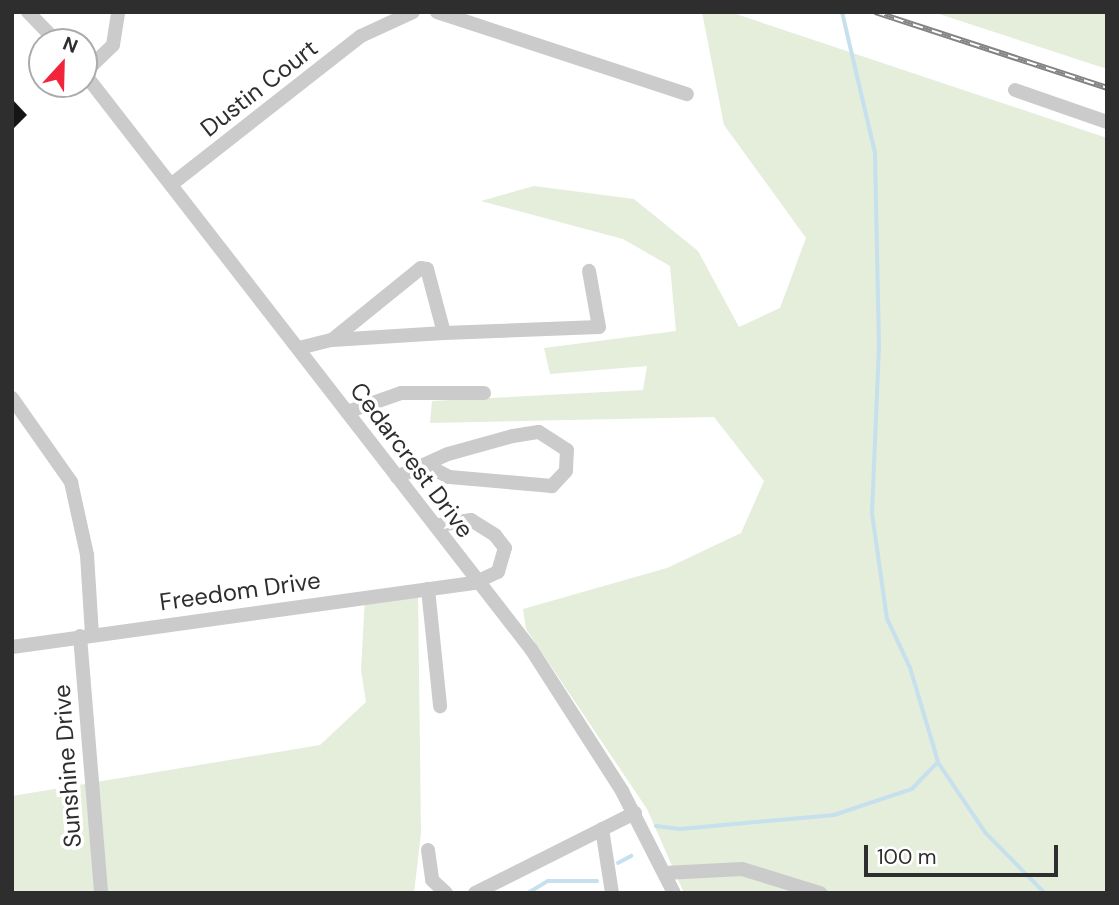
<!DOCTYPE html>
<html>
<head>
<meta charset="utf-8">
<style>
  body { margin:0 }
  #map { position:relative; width:1119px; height:905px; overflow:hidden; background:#fff; font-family:"DM Sans",sans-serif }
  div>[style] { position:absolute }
  .green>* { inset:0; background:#e5eddb }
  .stream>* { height:3.5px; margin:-1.75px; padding:0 1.75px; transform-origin:1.75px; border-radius:1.75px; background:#c6e0ee }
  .building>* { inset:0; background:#151515 }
  .minor>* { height:14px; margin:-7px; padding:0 7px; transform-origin:7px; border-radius:7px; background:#cbcbcb }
  .rail>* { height:6px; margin-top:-3px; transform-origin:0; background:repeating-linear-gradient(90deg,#fff 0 10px,#838383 0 20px); box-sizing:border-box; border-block:2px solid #838383 }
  span { translate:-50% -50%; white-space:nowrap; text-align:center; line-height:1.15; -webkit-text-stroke:7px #fff; paint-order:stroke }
  .street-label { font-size:24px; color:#2e2e2e }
  .frame { position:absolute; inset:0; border:14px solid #2e2e2e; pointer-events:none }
  .north { position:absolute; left:28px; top:28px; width:70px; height:70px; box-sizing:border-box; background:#fff; border:2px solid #ababab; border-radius:50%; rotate:22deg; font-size:19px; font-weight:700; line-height:28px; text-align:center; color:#2e2e2e }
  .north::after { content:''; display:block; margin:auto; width:24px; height:32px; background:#f2243b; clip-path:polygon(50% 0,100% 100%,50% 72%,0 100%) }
  .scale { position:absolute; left:864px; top:845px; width:194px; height:32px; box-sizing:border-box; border:4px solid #2e2e2e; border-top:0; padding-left:9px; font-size:21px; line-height:24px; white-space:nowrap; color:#2e2e2e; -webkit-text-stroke:5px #fff; paint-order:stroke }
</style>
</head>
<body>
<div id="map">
  <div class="green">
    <div style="clip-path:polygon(702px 12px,730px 12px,1107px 138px,1107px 893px,684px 893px,647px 809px,526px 629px,523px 609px,667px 568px,741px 533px,764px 481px,714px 417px,430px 423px,432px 401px,643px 390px,647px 366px,550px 374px,544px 348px,676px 331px,670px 266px,623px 239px,481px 201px,534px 186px,634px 199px,698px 251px,739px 327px,780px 308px,806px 238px,724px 125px)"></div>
    <div style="clip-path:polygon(933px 12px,1107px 12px,1107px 69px)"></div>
    <div style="clip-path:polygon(418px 591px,421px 833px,414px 893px,12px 893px,12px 796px,320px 745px,366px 702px,361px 670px,365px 597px)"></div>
  </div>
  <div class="stream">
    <div style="left:938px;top:762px;width:86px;rotate:55.9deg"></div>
    <div style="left:986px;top:833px;width:84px;rotate:45.5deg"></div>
    <div style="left:656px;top:826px;width:24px;rotate:7deg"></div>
    <div style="left:680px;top:829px;width:155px;rotate:-5.2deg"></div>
    <div style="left:834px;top:815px;width:82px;rotate:-18.4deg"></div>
    <div style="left:912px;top:789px;width:37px;rotate:-46deg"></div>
    <div style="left:938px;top:762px;width:98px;rotate:-106.6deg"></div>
    <div style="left:910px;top:668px;width:54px;rotate:-115.1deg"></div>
    <div style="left:887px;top:619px;width:107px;rotate:-98.1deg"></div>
    <div style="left:872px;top:513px;width:166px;rotate:-87.6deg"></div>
    <div style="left:879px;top:347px;width:194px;rotate:-91.2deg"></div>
    <div style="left:875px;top:153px;width:145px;rotate:-103.2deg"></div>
    <div style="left:618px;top:863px;width:15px;rotate:-28deg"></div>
    <div style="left:528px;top:893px;width:23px;rotate:-31deg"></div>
    <div style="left:548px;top:881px;width:49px"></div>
  </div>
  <div class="building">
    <div style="clip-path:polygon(12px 99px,27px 115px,12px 130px)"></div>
  </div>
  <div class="minor">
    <div style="left:28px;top:12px;width:42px;rotate:46deg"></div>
    <div style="left:437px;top:12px;width:263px;rotate:18.2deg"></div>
    <div style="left:84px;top:73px;width:729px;rotate:52.19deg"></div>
    <div style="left:531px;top:649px;width:169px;rotate:57.3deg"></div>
    <div style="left:622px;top:791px;width:114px;rotate:63deg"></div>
    <div style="left:84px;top:73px;width:40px;rotate:-44deg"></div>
    <div style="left:113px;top:45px;width:33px;rotate:-81deg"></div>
    <div style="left:1015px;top:90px;width:97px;rotate:19.2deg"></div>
    <div style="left:172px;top:184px;width:240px;rotate:-38.1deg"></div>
    <div style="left:361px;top:36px;width:57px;rotate:-24.8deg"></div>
    <div style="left:332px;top:340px;width:112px;rotate:-3.6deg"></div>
    <div style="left:299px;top:348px;width:34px;rotate:-14deg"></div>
    <div style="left:332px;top:340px;width:114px;rotate:-39deg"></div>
    <div style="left:421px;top:268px;width:6px;rotate:9deg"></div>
    <div style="left:427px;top:269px;width:66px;rotate:75.1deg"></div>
    <div style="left:444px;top:333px;width:155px;rotate:-2.2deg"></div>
    <div style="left:599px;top:327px;width:57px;rotate:-100.1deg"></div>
    <div style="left:12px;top:398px;width:103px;rotate:54.9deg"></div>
    <div style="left:71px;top:482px;width:75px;rotate:77.6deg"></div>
    <div style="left:87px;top:555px;width:79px;rotate:86.4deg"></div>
    <div style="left:347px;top:412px;width:57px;rotate:-19.4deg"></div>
    <div style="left:401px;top:393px;width:83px"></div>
    <div style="left:397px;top:477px;width:56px;rotate:-24.3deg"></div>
    <div style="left:448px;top:454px;width:67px;rotate:-15.5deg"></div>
    <div style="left:513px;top:436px;width:26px;rotate:-9deg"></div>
    <div style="left:539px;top:432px;width:33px;rotate:33deg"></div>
    <div style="left:567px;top:450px;width:21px;rotate:93deg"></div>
    <div style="left:566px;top:471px;width:21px;rotate:133deg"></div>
    <div style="left:552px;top:486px;width:103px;rotate:-175deg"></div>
    <div style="left:449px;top:477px;width:24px;rotate:-152deg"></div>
    <div style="left:428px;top:589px;width:118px;rotate:84.1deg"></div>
    <div style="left:80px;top:636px;width:258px;rotate:85.3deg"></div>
    <div style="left:12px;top:647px;width:466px;rotate:-7.9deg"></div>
    <div style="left:474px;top:583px;width:26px;rotate:-25deg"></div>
    <div style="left:498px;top:572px;width:25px;rotate:-74deg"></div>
    <div style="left:505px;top:548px;width:16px;rotate:-128deg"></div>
    <div style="left:495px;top:535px;width:28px;rotate:-148deg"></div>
    <div style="left:471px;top:520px;width:36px;rotate:171deg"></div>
    <div style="left:602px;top:829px;width:65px;rotate:81.1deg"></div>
    <div style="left:428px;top:850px;width:30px;rotate:82deg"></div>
    <div style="left:432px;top:880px;width:19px;rotate:43deg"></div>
    <div style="left:665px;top:873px;width:77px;rotate:-3deg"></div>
    <div style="left:742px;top:869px;width:82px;rotate:17.1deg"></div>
    <div style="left:475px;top:893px;width:179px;rotate:-26.6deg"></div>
  </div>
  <div class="rail">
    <div style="left:875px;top:12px;width:244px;rotate:18.1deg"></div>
  </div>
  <div class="street-label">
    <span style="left:259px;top:88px;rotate:-38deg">Dustin Court</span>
    <span style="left:412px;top:460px;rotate:53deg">Cedarcrest Drive</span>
    <span style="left:240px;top:591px;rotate:-8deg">Freedom Drive</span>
    <span style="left:67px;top:766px;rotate:-94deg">Sunshine Drive</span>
  </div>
  <div class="frame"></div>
  <div class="north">N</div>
  <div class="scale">100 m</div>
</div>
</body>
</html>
